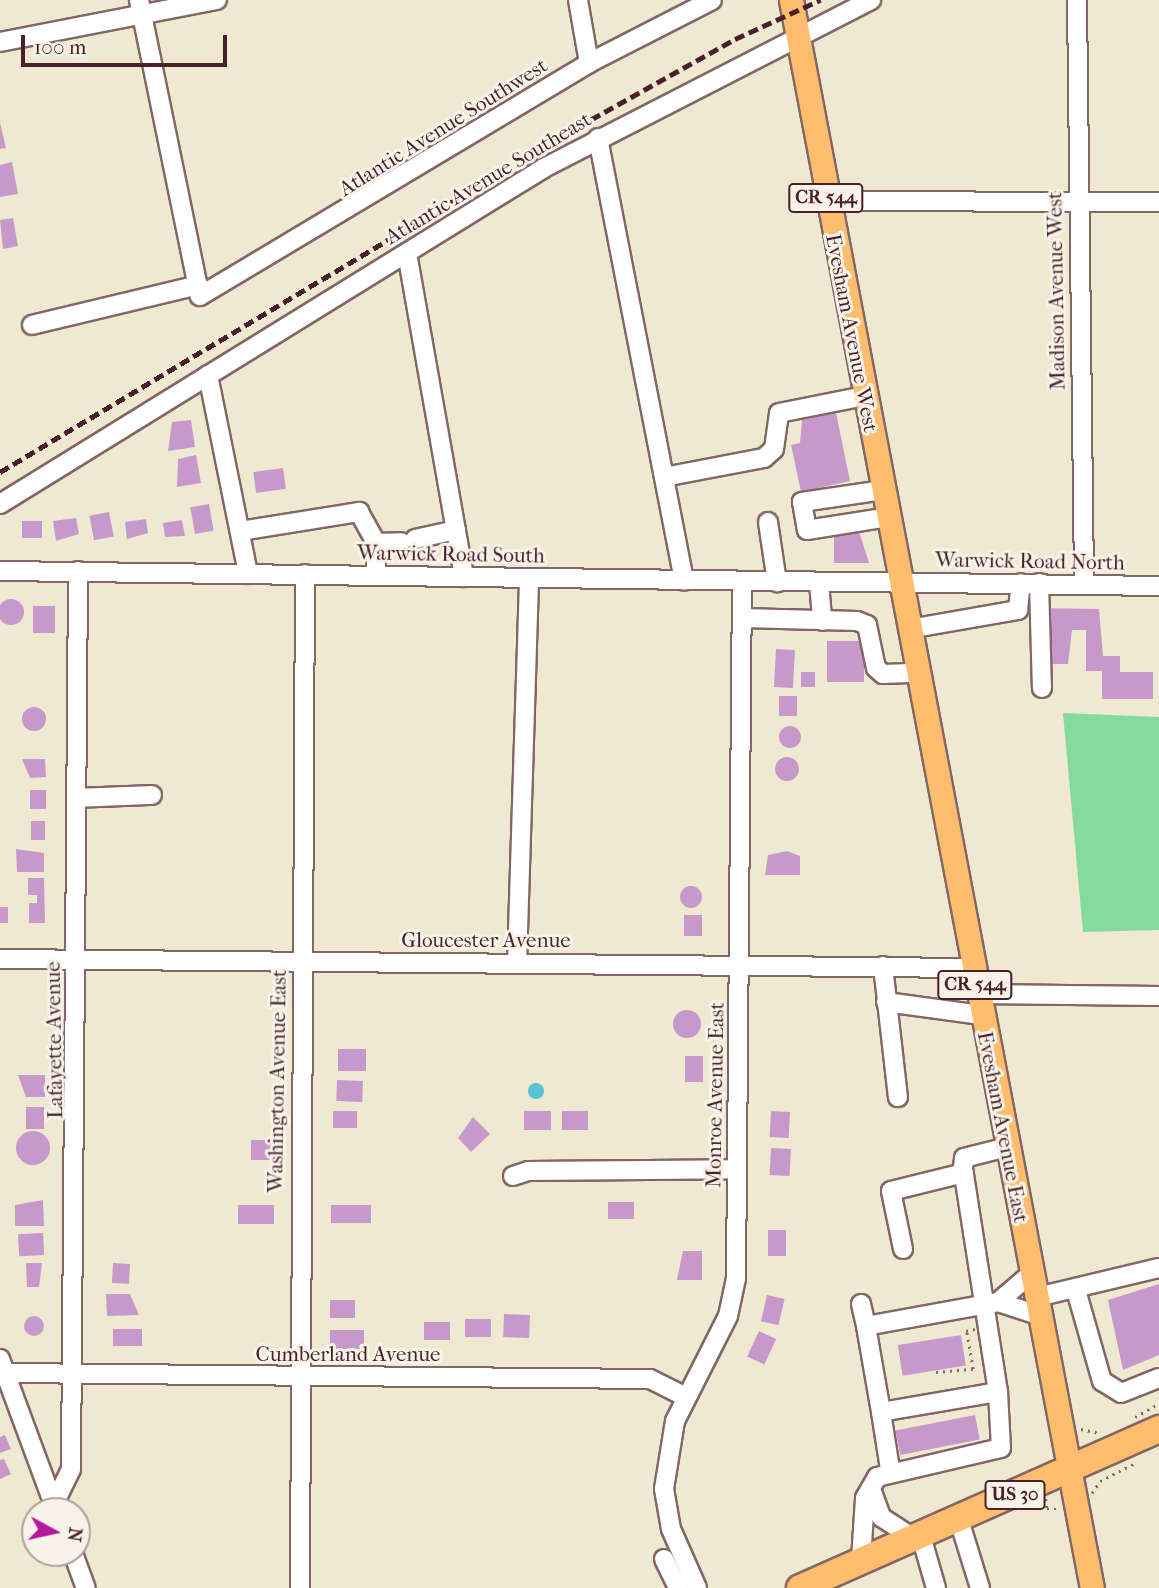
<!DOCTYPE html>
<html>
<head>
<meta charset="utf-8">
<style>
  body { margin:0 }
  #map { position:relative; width:1159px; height:1588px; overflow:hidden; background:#f0e9d1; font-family:"IM FELL French Canon",serif }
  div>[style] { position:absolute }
  .green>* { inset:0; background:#85db9e }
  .water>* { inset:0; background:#59c1d6 }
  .round { border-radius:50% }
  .building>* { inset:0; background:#c799cb; transform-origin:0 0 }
  .path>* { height:2.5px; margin-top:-1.25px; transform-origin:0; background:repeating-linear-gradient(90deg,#846665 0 2px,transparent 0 7px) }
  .roads { filter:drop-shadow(2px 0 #846665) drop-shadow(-2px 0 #846665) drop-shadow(0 2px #846665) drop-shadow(0 -2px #846665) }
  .minor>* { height:18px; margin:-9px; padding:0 9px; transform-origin:9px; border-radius:9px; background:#fff }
  .major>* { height:23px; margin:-11.5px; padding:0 11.5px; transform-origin:11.5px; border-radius:11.5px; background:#fcbd6f }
  .highway>* { height:26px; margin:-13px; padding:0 13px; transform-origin:13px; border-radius:13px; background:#fcbd6f }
  .rail>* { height:4.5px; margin-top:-2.25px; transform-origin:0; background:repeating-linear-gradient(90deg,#4a1f2b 0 10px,transparent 0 15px) }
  span { translate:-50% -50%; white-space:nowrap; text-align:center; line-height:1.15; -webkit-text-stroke:6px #f7f3e8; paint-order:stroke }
  .shield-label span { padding:2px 5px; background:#f7f3e8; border:2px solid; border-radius:5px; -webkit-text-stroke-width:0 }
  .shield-label { font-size:19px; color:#4a1f2b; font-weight:700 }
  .street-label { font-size:21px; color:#4a1f2b }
  .north { position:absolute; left:21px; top:1497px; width:70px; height:70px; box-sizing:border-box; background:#f7f3e8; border:2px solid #b29e9c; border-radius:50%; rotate:98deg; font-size:19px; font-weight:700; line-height:28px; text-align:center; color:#4a1f2b }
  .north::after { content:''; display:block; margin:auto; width:24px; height:32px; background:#b5179e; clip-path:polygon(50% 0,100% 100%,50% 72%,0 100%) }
  .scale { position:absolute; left:21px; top:35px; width:206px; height:32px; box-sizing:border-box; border:4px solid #4a1f2b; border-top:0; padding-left:9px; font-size:21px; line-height:24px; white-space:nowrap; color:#4a1f2b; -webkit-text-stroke:5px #f7f3e8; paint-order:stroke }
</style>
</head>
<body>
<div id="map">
  <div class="green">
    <div style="clip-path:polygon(1063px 713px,1159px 717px,1159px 930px,1083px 932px)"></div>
  </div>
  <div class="water">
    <div class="round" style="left:528px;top:1083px;width:16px;height:16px"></div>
  </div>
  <div class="building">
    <div style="clip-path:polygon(0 123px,6px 148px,0 149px)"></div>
    <div style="clip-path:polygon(12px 162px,18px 194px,0 197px,0 165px)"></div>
    <div style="clip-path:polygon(13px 218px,18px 246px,3px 249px,0 220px)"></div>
    <div style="clip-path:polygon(836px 413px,850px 481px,801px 492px,791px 445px,800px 443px,802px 420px)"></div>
    <div style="clip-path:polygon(191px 420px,195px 447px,168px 451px,172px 422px)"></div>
    <div style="clip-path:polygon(196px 455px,201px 483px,177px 487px,178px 459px)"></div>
    <div style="left:283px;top:468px;width:21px;height:30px;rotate:82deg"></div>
    <div style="left:209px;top:504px;width:27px;height:19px;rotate:80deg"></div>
    <div style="left:109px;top:512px;width:25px;height:20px;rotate:79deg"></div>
    <div style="clip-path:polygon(76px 518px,79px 534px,56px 541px,53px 521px)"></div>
    <div style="clip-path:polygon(146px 519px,148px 533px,127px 539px,125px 522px)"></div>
    <div style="clip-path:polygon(182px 520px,185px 536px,165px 537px,163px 523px)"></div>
    <div style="left:22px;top:521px;width:20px;height:17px"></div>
    <div style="clip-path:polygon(859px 531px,869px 563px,834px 563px,834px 534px)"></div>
    <div class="round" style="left:-2px;top:599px;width:26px;height:26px"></div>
    <div style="left:33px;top:606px;width:22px;height:27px"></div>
    <div style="clip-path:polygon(1032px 608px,1099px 609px,1103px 656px,1120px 656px,1120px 672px,1153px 672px,1153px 699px,1102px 699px,1102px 671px,1086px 671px,1086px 630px,1072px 630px,1068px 664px,1045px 664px)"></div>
    <div style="left:827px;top:641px;width:37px;height:41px"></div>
    <div style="left:776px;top:649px;width:19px;height:38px;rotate:3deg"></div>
    <div style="left:801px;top:672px;width:14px;height:15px"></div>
    <div style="left:779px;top:696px;width:18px;height:20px"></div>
    <div class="round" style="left:22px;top:707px;width:24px;height:24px"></div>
    <div class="round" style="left:779px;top:726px;width:22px;height:22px"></div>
    <div class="round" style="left:775px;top:757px;width:24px;height:24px"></div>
    <div style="clip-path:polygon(22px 759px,45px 759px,46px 777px,30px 778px)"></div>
    <div style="left:30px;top:790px;width:16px;height:19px"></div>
    <div style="left:31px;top:821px;width:14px;height:19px"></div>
    <div style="clip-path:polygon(16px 849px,44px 853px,44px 872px,17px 872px)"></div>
    <div style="clip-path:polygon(787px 851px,800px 856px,800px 875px,765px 875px,768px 855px)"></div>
    <div style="clip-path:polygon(28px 878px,44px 878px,45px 923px,29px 923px,29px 903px,37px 903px,37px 895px,28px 895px)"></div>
    <div class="round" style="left:680px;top:886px;width:22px;height:22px"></div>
    <div style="left:0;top:907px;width:8px;height:16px"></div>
    <div style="left:684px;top:915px;width:18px;height:21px"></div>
    <div class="round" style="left:673px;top:1010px;width:28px;height:28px"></div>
    <div style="left:338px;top:1049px;width:28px;height:22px"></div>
    <div style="left:685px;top:1056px;width:18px;height:26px"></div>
    <div style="clip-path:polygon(18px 1075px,45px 1075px,45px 1097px,26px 1097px)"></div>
    <div style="left:337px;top:1080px;width:26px;height:21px;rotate:2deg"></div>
    <div style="left:26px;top:1107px;width:18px;height:22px"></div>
    <div style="left:333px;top:1111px;width:24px;height:17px"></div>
    <div style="left:524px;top:1111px;width:27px;height:19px"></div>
    <div style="left:562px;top:1111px;width:26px;height:19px"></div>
    <div style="left:771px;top:1111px;width:19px;height:26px;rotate:3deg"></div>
    <div style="clip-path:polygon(473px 1117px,490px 1134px,471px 1152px,458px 1138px)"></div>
    <div class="round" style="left:16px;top:1131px;width:34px;height:34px"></div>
    <div style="left:251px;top:1140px;width:20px;height:20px"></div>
    <div style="left:771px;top:1148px;width:20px;height:27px;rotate:3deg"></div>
    <div style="clip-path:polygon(43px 1200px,44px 1226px,15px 1226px,15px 1205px)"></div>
    <div style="left:608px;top:1202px;width:26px;height:17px"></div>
    <div style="left:238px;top:1205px;width:36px;height:19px"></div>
    <div style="left:331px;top:1205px;width:40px;height:18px"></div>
    <div style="left:768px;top:1230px;width:18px;height:26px"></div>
    <div style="left:43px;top:1233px;width:22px;height:25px;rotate:87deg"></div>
    <div style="clip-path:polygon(683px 1251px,702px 1251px,702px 1280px,677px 1280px)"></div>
    <div style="clip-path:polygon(26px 1263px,42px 1263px,39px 1287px,27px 1287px)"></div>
    <div style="left:113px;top:1263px;width:17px;height:20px;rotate:3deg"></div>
    <div style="clip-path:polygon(1159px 1284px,1159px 1355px,1123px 1370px,1108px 1300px)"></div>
    <div style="clip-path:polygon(106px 1294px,130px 1294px,139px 1315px,107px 1316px)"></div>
    <div style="left:767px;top:1295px;width:18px;height:27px;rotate:13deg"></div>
    <div style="left:330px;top:1300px;width:25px;height:18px"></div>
    <div style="left:504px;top:1314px;width:26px;height:23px;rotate:2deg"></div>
    <div class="round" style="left:24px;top:1316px;width:20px;height:20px"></div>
    <div style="left:465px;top:1319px;width:26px;height:18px"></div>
    <div style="left:424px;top:1322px;width:26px;height:18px"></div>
    <div style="left:113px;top:1329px;width:29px;height:17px"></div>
    <div style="left:330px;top:1330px;width:34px;height:19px"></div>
    <div style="left:759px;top:1331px;width:19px;height:28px;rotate:25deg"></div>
    <div style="left:961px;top:1335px;width:31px;height:64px;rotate:81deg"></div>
    <div style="left:975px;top:1415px;width:25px;height:81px;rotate:79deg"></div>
    <div style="clip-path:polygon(5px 1435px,11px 1449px,0 1453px,0 1437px)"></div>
    <div style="clip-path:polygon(4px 1459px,11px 1474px,0 1479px,0 1460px)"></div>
  </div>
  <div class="path">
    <div style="left:936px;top:1372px;width:37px;rotate:-5deg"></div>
    <div style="left:973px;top:1369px;width:39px;rotate:-100deg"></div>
    <div style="left:966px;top:1331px;width:9px;rotate:-13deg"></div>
    <div style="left:1135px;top:1417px;width:28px;rotate:-30deg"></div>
    <div style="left:1081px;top:1429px;width:19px;rotate:12deg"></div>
    <div style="left:1092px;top:1493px;width:14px;rotate:-56deg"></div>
    <div style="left:1100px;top:1481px;width:42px;rotate:-27.2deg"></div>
    <div style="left:1046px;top:1499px;width:10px;rotate:84deg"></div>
    <div style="left:1047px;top:1509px;width:11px"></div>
  </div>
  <div class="roads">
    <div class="minor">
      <div style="left:139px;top:0;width:302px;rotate:78.4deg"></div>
      <div style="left:200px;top:296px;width:453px;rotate:-30.9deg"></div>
      <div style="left:589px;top:63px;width:138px;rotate:-27.1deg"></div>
      <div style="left:578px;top:0;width:64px;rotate:80.1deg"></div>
      <div style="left:1077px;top:0;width:582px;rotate:89.31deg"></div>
      <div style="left:0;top:42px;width:221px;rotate:-11deg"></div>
      <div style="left:598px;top:138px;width:451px;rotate:79deg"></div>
      <div style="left:827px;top:201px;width:332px;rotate:0.2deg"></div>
      <div style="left:407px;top:253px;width:329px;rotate:80deg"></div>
      <div style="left:32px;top:325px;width:171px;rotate:-13.5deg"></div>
      <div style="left:208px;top:375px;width:203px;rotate:78.6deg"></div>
      <div style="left:664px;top:477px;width:102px;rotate:-10.8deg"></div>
      <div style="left:764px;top:458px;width:13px;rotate:-42deg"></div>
      <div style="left:774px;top:449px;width:36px;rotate:-82deg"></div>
      <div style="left:779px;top:413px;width:88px;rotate:-11.2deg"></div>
      <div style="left:883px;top:490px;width:82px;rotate:171.6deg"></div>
      <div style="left:802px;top:502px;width:28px;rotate:80deg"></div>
      <div style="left:807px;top:530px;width:82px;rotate:-9.1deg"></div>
      <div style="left:0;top:504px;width:639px;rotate:-31.7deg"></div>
      <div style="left:544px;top:168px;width:368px;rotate:-27.2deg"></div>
      <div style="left:768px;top:522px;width:61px;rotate:81.5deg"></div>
      <div style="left:240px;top:531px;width:121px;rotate:-9.1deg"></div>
      <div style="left:359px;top:512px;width:35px;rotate:61deg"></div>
      <div style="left:376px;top:543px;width:33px;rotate:90deg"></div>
      <div style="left:415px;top:539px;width:42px;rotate:-12.4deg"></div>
      <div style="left:376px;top:543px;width:25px;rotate:-2deg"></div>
      <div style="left:0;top:571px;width:1159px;rotate:0.74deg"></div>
      <div style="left:819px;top:583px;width:38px;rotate:85deg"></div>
      <div style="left:1039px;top:583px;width:105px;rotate:88.4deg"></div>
      <div style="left:742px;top:618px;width:115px;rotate:1.5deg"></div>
      <div style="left:857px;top:621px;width:11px;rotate:22deg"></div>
      <div style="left:867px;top:625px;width:44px;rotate:78.2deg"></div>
      <div style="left:876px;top:668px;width:9px;rotate:41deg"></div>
      <div style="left:883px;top:674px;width:34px;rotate:-2deg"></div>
      <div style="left:909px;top:629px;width:111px;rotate:-9.9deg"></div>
      <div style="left:1018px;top:610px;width:27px;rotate:-84deg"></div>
      <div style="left:77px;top:798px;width:75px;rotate:-2.3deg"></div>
      <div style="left:0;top:959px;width:972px;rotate:0.53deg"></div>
      <div style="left:517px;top:963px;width:385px;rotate:-88.2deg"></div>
      <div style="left:883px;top:966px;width:132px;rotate:83.5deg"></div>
      <div style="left:977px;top:994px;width:182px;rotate:0.6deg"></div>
      <div style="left:886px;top:1002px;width:96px;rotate:7.8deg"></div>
      <div style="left:513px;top:1176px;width:16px;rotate:-18deg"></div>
      <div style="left:528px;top:1171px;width:209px;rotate:-0.5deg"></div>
      <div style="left:903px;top:1249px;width:59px;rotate:-101.7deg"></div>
      <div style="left:891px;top:1191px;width:75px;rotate:-13.9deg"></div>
      <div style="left:1076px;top:1290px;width:95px;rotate:74.1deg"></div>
      <div style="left:1102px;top:1381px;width:22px;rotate:32deg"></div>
      <div style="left:1121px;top:1393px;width:41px;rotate:-21.5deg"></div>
      <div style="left:1037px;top:1297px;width:125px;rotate:-13.4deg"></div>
      <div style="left:998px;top:1302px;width:45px;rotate:-40.5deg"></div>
      <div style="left:861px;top:1304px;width:23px;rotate:77deg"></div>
      <div style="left:0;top:1359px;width:161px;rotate:69.7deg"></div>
      <div style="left:5px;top:1373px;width:645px;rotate:0.53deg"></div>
      <div style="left:650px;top:1379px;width:40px;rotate:26.6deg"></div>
      <div style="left:881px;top:1412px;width:87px;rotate:-99.9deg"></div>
      <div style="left:866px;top:1326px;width:134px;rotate:-10.3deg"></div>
      <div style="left:998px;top:1302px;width:45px;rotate:18deg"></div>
      <div style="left:890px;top:1469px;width:58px;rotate:-99deg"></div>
      <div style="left:881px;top:1412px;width:119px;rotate:-9.7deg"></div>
      <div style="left:998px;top:1392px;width:227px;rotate:-98.9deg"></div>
      <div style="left:963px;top:1168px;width:10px;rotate:-84deg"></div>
      <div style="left:964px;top:1158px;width:44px;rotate:-14.3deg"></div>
      <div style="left:871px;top:1489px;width:30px;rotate:70deg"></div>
      <div style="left:881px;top:1517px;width:40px;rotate:32.9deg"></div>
      <div style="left:54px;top:1504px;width:39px;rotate:-64deg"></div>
      <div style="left:71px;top:1469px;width:898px;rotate:-89.55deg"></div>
      <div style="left:959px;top:1520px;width:71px;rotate:72.8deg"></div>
      <div style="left:921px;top:1536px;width:54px;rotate:73.9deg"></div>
      <div style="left:73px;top:1553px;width:37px;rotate:70deg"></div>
      <div style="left:664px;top:1559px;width:32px;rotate:64deg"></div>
      <div style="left:861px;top:1559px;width:61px;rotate:-86.2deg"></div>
      <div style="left:865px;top:1498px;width:24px;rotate:-60deg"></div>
      <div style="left:877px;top:1477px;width:127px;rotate:-13.2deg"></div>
      <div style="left:1001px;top:1448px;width:56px;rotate:-93.1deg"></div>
      <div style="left:300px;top:1588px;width:1014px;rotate:-89.72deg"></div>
      <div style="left:697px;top:1588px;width:64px;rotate:-113.8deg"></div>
      <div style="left:671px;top:1529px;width:41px;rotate:-99.9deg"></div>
      <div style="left:664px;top:1489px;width:69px;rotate:-80.8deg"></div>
      <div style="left:675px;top:1421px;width:118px;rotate:-63.2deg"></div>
      <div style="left:728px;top:1316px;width:38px;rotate:-78deg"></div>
      <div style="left:736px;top:1279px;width:697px;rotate:-89.51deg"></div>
    </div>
    <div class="major">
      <div style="left:791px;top:0;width:1616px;rotate:79.27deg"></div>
    </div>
    <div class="highway">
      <div style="left:800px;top:1588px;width:393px;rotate:-23.9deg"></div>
    </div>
  </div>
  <div class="rail">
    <div style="left:0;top:472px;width:658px;rotate:-30.89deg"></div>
    <div style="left:565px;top:134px;width:195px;rotate:-29.2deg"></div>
    <div style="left:735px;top:39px;width:94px;rotate:-24.6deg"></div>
  </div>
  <div class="shield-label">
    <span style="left:826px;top:198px">CR 544</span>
    <span style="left:975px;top:985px">CR 544</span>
    <span style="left:1015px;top:1495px">US 30</span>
  </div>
  <div class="street-label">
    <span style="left:443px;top:127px;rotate:-32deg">Atlantic Avenue Southwest</span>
    <span style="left:488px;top:178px;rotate:-31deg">Atlantic Avenue Southeast</span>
    <span style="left:1056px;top:291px;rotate:-91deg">Madison Avenue West</span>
    <span style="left:852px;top:333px;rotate:79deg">Evesham Avenue West</span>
    <span style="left:451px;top:554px;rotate:1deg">Warwick Road South</span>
    <span style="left:1030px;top:561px;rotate:1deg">Warwick Road North</span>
    <span style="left:486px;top:940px">Gloucester Avenue</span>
    <span style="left:54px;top:1040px;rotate:-91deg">Lafayette Avenue</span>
    <span style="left:277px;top:1081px;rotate:-89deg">Washington Avenue East</span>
    <span style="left:715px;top:1095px;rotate:-89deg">Monroe Avenue East</span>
    <span style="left:1003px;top:1127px;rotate:79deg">Evesham Avenue East</span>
    <span style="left:348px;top:1354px">Cumberland Avenue</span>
  </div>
  <div class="north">N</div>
  <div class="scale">100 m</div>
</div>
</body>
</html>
